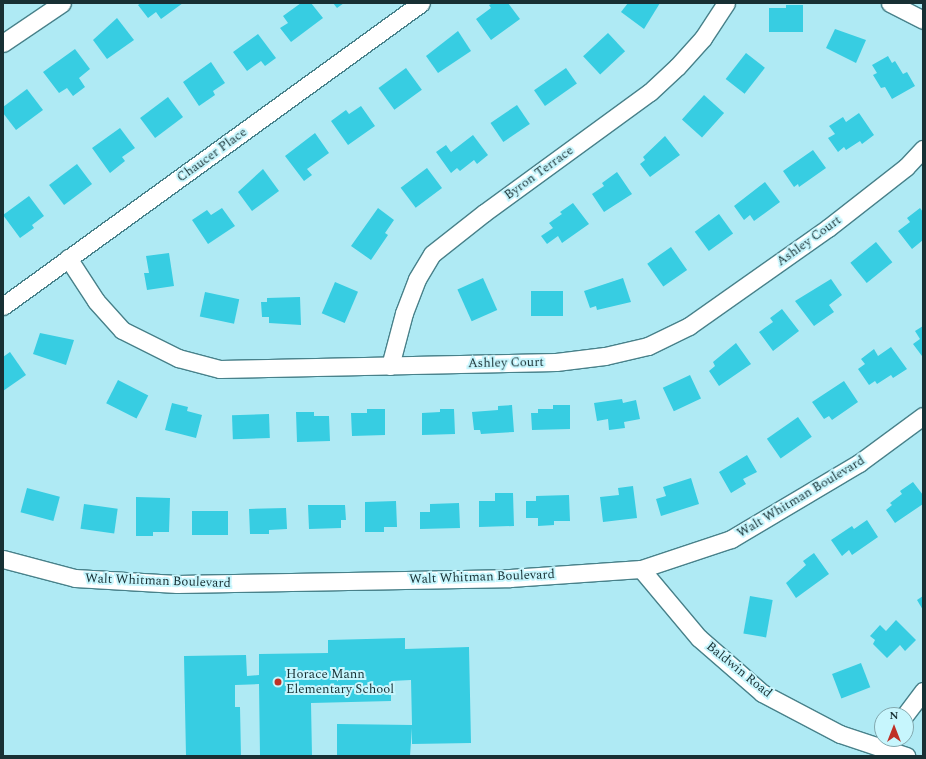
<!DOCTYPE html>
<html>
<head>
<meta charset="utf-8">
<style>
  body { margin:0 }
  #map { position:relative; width:926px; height:759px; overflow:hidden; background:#afeaf4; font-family:Spectral,serif }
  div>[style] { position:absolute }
  .building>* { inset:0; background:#37cde2; transform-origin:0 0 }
  .roads { filter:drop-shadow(1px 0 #48818a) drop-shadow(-1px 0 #48818a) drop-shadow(0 1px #48818a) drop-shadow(0 -1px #48818a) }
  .street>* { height:17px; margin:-8.5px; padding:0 8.5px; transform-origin:8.5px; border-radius:8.5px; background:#fff }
  .dots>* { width:11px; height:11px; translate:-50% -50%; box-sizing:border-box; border:2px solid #c7f6fd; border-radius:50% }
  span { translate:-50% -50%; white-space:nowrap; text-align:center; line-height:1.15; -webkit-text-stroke:4px #c7f6fd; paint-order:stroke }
  .street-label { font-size:13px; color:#183034 }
  .poi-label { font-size:13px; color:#183034 }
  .left { translate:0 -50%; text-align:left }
  .frame { position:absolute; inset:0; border:4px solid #183034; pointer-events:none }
  .north { position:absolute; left:874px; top:707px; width:40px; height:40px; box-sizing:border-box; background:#c7f6fd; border:1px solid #81a7ad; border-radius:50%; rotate:0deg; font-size:11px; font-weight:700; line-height:16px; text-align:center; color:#183034 }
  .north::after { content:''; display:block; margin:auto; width:14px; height:18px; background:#bf3127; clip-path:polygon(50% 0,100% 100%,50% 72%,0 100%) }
</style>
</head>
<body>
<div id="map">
  <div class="building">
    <div style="clip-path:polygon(141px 3px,183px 3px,161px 19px,156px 12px,148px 18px,138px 5px)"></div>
    <div style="clip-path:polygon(301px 3px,311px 3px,323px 18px,291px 42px,280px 28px,288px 23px,283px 16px)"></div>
    <div style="clip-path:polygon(333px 3px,344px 3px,337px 8px)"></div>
    <div style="clip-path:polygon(493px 3px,508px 3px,520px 19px,491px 40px,476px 19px,491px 8px,489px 5px)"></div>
    <div style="clip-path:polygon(628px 3px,660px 3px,644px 29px,621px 12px)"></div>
    <div style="clip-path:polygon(786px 5px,803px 5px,803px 32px,769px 32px,769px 8px,786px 8px)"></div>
    <div style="clip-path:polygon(117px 18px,134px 40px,107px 59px,93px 40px)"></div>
    <div style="clip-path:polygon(835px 29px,866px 40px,856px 63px,826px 48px)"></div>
    <div style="clip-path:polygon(458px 31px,471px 51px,438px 73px,426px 56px)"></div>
    <div style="left:608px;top:33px;width:25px;height:34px;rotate:47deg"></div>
    <div style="clip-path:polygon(258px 34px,276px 58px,265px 66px,261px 61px,247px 71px,233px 52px)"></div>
    <div style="clip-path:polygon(75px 49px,90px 69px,79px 78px,85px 87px,73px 96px,67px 88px,59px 93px,43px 72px)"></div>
    <div style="left:746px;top:53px;width:24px;height:33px;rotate:38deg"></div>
    <div style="clip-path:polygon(888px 56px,892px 63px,895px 61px,903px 74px,907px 72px,915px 86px,892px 99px,885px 87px,881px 88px,873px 75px,877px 73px,872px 65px)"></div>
    <div style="clip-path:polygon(211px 62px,225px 83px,213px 91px,215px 95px,199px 106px,183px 82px)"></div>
    <div style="left:406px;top:68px;width:27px;height:34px;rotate:54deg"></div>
    <div style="left:566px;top:68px;width:19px;height:39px;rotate:55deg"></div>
    <div style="clip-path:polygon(27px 89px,43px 110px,16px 130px,3px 113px,3px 107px)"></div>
    <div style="left:704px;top:95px;width:27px;height:33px;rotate:42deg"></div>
    <div style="left:168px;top:97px;width:25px;height:35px;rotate:53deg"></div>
    <div style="left:517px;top:105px;width:23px;height:32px;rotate:56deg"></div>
    <div style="clip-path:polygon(361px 106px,375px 126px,348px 145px,331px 121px,346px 110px,349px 114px)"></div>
    <div style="clip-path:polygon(859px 113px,874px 135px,862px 144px,860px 141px,846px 150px,844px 147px,838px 152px,828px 138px,835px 134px,829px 126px,843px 117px,846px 122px)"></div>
    <div style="clip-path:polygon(120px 128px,135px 148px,122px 157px,125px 161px,110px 173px,92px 148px)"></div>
    <div style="clip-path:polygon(315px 133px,329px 153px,307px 169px,312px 175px,304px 181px,285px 156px)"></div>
    <div style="clip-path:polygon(473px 135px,488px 155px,477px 164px,474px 160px,460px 171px,457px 168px,451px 173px,436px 152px,446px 145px,451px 152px)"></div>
    <div style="clip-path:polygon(665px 136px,680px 155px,650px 177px,640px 164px,645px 160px,643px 157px)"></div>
    <div style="clip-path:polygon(813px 150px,826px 168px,799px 187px,798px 184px,794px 187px,783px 171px)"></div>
    <div style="left:77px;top:164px;width:25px;height:35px;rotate:53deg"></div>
    <div style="left:427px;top:168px;width:25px;height:33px;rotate:53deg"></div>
    <div style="clip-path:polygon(263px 169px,279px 191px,252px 211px,238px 192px)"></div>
    <div style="clip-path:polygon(617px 172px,632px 194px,604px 212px,592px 194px,604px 186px,602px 183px)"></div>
    <div style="clip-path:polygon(765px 182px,780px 202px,754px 221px,750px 215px,744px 220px,734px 206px)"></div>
    <div style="clip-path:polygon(29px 196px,44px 216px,32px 225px,34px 228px,20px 238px,3px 215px)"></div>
    <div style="clip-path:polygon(573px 203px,589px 224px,562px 243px,558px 236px,547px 244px,541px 236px,553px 228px,549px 223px,562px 214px,560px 212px)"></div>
    <div style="clip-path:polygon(222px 208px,235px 226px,208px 244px,192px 220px,207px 210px,211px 215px)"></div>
    <div style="clip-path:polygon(378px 208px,394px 220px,385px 233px,388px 235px,371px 260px,351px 246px)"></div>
    <div style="clip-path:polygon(920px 208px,923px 212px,923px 240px,912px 249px,898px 231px,910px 222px,907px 218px)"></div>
    <div style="left:719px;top:214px;width:24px;height:30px;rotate:54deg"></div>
    <div style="left:876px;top:242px;width:26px;height:33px;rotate:51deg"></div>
    <div style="left:671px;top:247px;width:28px;height:29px;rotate:55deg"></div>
    <div style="clip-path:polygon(169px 253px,174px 286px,147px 290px,144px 273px,149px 273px,146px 256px)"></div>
    <div style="left:483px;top:278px;width:35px;height:28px;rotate:66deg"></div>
    <div style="clip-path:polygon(623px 278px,631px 302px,597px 310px,596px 306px,590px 308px,584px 291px)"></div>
    <div style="clip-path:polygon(831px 279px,842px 295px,829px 305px,834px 312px,814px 326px,795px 301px)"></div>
    <div style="left:335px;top:282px;width:25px;height:34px;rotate:23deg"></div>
    <div style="left:531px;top:291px;width:32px;height:25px"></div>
    <div style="left:205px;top:292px;width:35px;height:25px;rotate:12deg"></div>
    <div style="clip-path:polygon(300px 297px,301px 325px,269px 323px,269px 317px,262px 317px,261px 302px,267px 302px,267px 298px)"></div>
    <div style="clip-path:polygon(782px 309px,799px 331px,773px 351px,759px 332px,773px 322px,770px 318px)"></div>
    <div style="clip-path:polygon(923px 326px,923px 356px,922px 356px,913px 344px,920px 339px,915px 331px)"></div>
    <div style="clip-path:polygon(40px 333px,74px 340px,66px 365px,33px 354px)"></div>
    <div style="clip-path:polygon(736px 343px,751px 364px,719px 386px,709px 371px,715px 366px,713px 362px)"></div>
    <div style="clip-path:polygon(891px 347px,907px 369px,893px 378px,891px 375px,877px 384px,875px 381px,869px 385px,858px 369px,865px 364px,861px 359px,874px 349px,878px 356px)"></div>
    <div style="clip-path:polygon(10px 352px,26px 375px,3px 391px,3px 357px)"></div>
    <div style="left:690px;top:375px;width:26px;height:30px;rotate:65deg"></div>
    <div style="left:118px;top:380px;width:34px;height:26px;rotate:27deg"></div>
    <div style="clip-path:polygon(844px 381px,858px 402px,832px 420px,829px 416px,824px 419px,812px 402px)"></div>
    <div style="clip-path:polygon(622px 399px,623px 403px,636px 400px,640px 419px,624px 422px,625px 428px,609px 430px,608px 419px,597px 421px,594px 403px)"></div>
    <div style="clip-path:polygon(172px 403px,188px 407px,187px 411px,202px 415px,196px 438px,165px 430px)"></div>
    <div style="clip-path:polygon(512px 405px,514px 432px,481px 434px,480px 430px,474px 430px,472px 412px,498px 410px,498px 406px)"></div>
    <div style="clip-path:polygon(553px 405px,570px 405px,570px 429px,532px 430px,531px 413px,538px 413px,538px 409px,553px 409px)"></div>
    <div style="clip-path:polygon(367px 409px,385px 409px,385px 435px,352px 436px,351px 413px,367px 413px)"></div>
    <div style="clip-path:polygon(440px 409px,454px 409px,455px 434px,422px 435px,422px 413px,440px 412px)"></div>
    <div style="clip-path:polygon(296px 412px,314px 412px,314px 416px,329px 416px,330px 441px,297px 442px)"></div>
    <div style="left:269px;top:414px;width:24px;height:37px;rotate:88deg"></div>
    <div style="left:798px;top:417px;width:24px;height:38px;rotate:55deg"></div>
    <div style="clip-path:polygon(747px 455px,757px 472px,743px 479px,746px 484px,731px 493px,719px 472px)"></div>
    <div style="clip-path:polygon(691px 478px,699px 504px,661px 516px,656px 499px,666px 496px,663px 487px)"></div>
    <div style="clip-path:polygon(913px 482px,923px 495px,923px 504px,895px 523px,886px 510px,892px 505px,890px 503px,902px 494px,900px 491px)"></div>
    <div style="clip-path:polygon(633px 486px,637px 518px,603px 522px,600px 497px,619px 495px,618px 488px)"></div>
    <div style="left:27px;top:488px;width:34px;height:25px;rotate:15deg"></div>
    <div style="clip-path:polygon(495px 493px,513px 493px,514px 526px,479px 527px,479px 501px,495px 501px)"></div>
    <div style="clip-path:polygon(569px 495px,570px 521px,554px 521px,554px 525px,538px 526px,538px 518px,526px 518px,526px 501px,536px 501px,536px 496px)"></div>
    <div style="clip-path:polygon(136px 497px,170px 498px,169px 532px,153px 532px,153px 536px,136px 536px)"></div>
    <div style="clip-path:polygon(396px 501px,397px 527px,384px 527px,384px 532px,365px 532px,365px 502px)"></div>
    <div style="clip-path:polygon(459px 503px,460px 528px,420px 529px,420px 512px,430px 512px,430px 504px)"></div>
    <div style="left:84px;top:504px;width:34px;height:25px;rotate:8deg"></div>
    <div style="clip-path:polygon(308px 505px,345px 505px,346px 520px,341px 520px,341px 528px,309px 529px)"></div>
    <div style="clip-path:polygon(286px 508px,287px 529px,269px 530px,269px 534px,250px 534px,249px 509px)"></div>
    <div style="left:192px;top:511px;width:36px;height:24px"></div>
    <div style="clip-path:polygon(867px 520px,878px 537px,852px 555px,849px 550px,842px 556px,831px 540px,852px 526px,854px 529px)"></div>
    <div style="clip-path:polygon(814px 553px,829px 574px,796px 598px,786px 583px,806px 565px,803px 561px)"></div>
    <div style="left:750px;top:596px;width:23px;height:38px;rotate:10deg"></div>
    <div style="clip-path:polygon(923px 596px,923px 610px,917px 600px)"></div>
    <div style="clip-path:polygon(896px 620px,916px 640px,905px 651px,900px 645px,887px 658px,873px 644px,875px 640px,870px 636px,880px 625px,886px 631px)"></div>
    <div style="clip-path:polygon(405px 638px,405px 649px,469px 647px,471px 743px,412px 744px,412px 728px,410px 756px,337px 756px,337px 724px,412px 725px,411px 680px,391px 681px,391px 701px,311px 703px,312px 756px,260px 756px,259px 684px,235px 685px,235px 707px,240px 707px,241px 756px,186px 756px,184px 656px,246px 655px,247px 676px,259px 675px,259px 654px,328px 653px,328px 640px)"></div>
    <div style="left:861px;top:663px;width:26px;height:31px;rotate:69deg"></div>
  </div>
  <div class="roads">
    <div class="street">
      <div style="left:890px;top:3px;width:37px;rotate:27deg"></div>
      <div style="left:3px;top:43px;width:71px;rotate:-34.1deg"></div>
      <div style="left:68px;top:258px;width:51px;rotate:56.9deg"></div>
      <div style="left:96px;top:301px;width:39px;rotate:48deg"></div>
      <div style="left:122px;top:330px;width:63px;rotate:26.6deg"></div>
      <div style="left:178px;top:358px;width:43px;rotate:14.7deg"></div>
      <div style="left:220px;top:369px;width:336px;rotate:-1.2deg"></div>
      <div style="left:556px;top:362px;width:49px;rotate:-7deg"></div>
      <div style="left:605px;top:356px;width:44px;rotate:-13.1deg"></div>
      <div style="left:648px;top:346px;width:46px;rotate:-26deg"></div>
      <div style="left:689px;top:326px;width:170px;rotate:-35.2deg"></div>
      <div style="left:828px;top:228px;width:99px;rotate:-38deg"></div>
      <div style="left:906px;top:167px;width:25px;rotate:-47deg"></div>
      <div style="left:3px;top:306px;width:516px;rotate:-35.94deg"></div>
      <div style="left:390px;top:366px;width:55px;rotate:-75.2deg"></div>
      <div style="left:404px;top:313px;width:36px;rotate:-69deg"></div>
      <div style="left:417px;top:279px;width:29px;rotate:-59deg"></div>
      <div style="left:432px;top:254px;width:66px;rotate:-38.3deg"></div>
      <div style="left:484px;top:213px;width:205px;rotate:-36.1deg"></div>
      <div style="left:650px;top:92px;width:37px;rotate:-43deg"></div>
      <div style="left:677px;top:67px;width:39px;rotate:-48deg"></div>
      <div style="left:703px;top:38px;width:42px;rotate:-56.7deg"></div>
      <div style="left:3px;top:559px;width:74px;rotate:14.8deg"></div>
      <div style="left:75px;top:578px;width:102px;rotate:3.4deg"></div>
      <div style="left:177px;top:584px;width:333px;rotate:-1deg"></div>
      <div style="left:510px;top:578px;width:131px;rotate:-3.9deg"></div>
      <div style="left:641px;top:569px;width:95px;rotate:-18.4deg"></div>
      <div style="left:731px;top:539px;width:149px;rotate:-30.7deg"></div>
      <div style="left:859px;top:463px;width:79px;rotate:-36.3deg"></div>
      <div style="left:641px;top:569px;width:90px;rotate:50deg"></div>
      <div style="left:699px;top:638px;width:84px;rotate:41.1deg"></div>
      <div style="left:762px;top:693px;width:88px;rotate:27.7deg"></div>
      <div style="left:840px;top:734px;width:70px;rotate:18.4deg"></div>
      <div style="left:905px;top:715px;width:30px;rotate:-53deg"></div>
    </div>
  </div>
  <div class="dots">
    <div style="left:278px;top:682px;background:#bf3127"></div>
  </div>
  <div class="street-label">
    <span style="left:212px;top:155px;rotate:-36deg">Chaucer Place</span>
    <span style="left:539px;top:173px;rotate:-36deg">Byron Terrace</span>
    <span style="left:809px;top:241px;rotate:-36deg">Ashley Court</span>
    <span style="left:506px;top:363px;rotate:-1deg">Ashley Court</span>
    <span style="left:801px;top:497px;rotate:-31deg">Walt Whitman Boulevard</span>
    <span style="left:482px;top:577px;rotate:-2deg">Walt Whitman Boulevard</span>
    <span style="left:158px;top:581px;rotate:2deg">Walt Whitman Boulevard</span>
    <span style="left:739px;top:670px;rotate:39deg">Baldwin Road</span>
  </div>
  <div class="poi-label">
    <span class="left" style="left:286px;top:682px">Horace Mann<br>Elementary School</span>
  </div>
  <div class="frame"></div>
  <div class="north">N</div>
</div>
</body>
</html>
